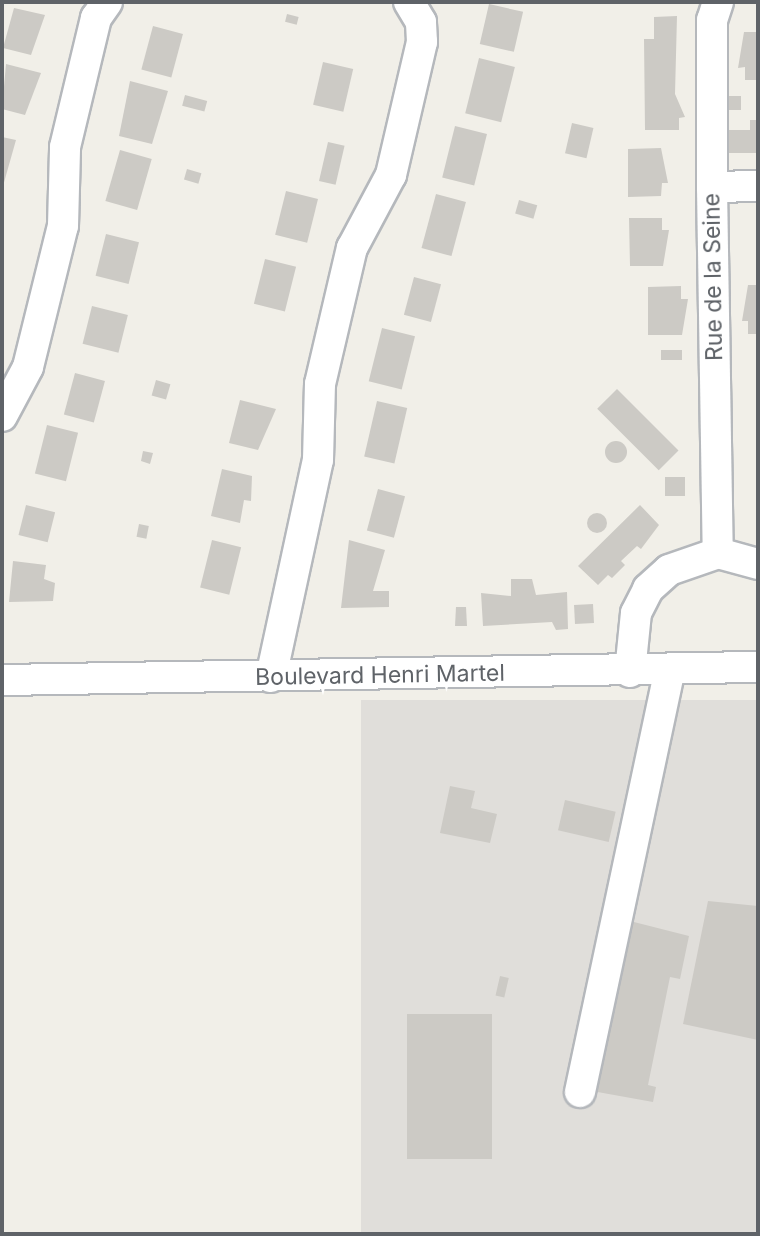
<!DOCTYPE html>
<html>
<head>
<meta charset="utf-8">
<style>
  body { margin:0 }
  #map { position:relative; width:760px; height:1236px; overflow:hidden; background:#f1efe8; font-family:Inter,sans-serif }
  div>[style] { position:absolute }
  .industrial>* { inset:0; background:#e0deda; transform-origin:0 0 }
  .building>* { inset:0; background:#cccac5; transform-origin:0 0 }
  .round { border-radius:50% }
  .roads { filter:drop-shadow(2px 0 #b5b8bc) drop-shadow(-2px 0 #b5b8bc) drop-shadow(0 2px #b5b8bc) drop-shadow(0 -2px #b5b8bc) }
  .minor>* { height:30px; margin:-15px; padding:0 15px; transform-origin:15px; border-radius:15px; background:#fff }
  span { translate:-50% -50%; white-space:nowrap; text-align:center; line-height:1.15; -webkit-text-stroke:7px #fff; paint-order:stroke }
  .street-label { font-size:23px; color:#5f6368 }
  .frame { position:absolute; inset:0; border:4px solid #5f6368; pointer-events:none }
</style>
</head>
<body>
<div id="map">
  <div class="industrial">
    <div style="left:758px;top:700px;width:534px;height:397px;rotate:90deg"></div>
  </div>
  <div class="building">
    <div style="left:489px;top:4px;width:35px;height:41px;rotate:13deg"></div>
    <div style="clip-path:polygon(14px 8px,45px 15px,31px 55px,3px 48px)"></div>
    <div style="left:287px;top:14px;width:12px;height:8px;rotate:14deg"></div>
    <div style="clip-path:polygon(677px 16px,675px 94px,685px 117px,679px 118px,679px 130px,645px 130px,644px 39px,654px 39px,654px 17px)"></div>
    <div style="left:153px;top:26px;width:31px;height:45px;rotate:15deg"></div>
    <div style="clip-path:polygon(744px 32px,758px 32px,758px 80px,745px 80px,745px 67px,738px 68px)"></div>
    <div style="left:479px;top:58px;width:37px;height:57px;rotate:14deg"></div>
    <div style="left:323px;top:62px;width:31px;height:44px;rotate:13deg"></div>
    <div style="clip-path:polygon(6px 64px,41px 73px,25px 115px,2px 109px)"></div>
    <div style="clip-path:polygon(130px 81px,168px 91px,152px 144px,119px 136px)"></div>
    <div style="left:185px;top:95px;width:23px;height:11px;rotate:15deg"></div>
    <div style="left:727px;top:96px;width:14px;height:14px"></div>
    <div style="clip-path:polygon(750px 120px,758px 120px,758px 153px,728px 153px,728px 130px,750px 130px)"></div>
    <div style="left:572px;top:123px;width:22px;height:31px;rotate:13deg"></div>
    <div style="left:455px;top:126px;width:33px;height:53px;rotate:14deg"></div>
    <div style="clip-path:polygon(2px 137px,16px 140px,3px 186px,2px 186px)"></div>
    <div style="left:328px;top:142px;width:17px;height:40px;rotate:13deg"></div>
    <div style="clip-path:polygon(661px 148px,668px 183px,662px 183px,661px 196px,628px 197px,628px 149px)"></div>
    <div style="left:120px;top:150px;width:33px;height:53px;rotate:16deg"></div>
    <div style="left:187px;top:169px;width:15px;height:11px;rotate:16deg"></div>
    <div style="left:286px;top:191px;width:33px;height:45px;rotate:14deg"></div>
    <div style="left:436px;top:194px;width:31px;height:56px;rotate:15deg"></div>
    <div style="left:519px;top:200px;width:19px;height:14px;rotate:16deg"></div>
    <div style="clip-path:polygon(629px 218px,662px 218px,662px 230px,669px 230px,663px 266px,630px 266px)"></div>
    <div style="left:106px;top:234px;width:34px;height:43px;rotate:14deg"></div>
    <div style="left:265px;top:259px;width:32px;height:46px;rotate:14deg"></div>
    <div style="left:414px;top:277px;width:28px;height:39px;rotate:15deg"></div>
    <div style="clip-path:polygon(748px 285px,758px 285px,758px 334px,748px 334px,748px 321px,742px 321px)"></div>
    <div style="clip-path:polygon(681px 286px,681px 299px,688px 299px,682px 335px,648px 335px,648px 287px)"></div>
    <div style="left:92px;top:306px;width:37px;height:39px;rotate:14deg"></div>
    <div style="left:382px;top:328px;width:34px;height:55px;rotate:14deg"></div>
    <div style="left:661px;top:350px;width:21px;height:10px"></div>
    <div style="left:75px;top:373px;width:31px;height:43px;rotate:15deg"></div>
    <div style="left:156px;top:380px;width:15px;height:16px;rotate:16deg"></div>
    <div style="left:617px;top:389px;width:87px;height:28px;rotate:45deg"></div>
    <div style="clip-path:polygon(240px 400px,276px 409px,258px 450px,229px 443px)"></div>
    <div style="left:377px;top:401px;width:31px;height:57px;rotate:13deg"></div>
    <div style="left:47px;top:425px;width:32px;height:50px;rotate:14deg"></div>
    <div class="round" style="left:605px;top:441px;width:22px;height:22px"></div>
    <div style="clip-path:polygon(143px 451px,153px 453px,150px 464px,141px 461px)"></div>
    <div style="clip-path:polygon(222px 469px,252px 476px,251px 501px,244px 500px,240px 523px,211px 516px)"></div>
    <div style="left:665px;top:477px;width:20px;height:19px"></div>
    <div style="left:378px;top:489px;width:28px;height:43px;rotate:15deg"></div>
    <div style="left:26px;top:505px;width:30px;height:31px;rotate:14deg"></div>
    <div style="clip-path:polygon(640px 505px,659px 525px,641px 549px,637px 546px,621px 561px,625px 565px,612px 578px,608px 575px,598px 585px,578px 566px)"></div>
    <div class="round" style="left:587px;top:513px;width:20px;height:20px"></div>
    <div style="left:139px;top:524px;width:10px;height:13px;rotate:11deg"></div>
    <div style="left:212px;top:540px;width:30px;height:49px;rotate:14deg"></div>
    <div style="clip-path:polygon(349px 540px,385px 550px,373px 591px,389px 591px,389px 607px,341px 608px)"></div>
    <div style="clip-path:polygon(13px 561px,46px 565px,44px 579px,55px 583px,53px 601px,9px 602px)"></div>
    <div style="clip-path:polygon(511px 579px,532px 579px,536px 595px,567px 592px,568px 629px,556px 630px,552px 622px,483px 626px,481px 593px,511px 596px)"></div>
    <div style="left:593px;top:604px;width:19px;height:19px;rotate:87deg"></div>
    <div style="clip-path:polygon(456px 607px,466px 607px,467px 626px,455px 626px)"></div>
    <div style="clip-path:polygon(450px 786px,475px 791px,471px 808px,497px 814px,490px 843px,440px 833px)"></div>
    <div style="left:565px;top:800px;width:52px;height:31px;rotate:13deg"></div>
    <div style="clip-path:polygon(708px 901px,758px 906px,758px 1040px,683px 1024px)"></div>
    <div style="clip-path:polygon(626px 920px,689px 936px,680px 979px,670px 977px,648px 1085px,656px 1087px,653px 1102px,592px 1091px)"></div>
    <div style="left:500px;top:976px;width:9px;height:20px;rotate:13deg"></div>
    <div style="left:492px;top:1014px;width:145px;height:85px;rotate:90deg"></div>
  </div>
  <div class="roads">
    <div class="minor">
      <div style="left:718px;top:2px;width:19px;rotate:108deg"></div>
      <div style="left:712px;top:20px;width:167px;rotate:90deg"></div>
      <div style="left:712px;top:187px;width:366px;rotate:89.1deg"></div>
      <div style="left:712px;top:187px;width:46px;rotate:-1.2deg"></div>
      <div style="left:2px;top:416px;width:55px;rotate:-62deg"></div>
      <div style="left:28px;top:367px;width:145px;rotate:-76.1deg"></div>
      <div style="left:63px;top:226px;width:79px;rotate:-88.5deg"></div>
      <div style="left:65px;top:147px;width:133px;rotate:-76.5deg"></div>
      <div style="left:96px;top:18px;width:19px;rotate:-55deg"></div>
      <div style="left:630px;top:672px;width:59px;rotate:-84.2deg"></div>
      <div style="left:636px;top:613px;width:27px;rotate:-63deg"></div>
      <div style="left:648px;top:589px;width:28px;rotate:-42deg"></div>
      <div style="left:669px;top:570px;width:52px;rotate:-19.1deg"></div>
      <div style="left:718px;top:553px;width:41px;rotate:15.4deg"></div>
      <div style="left:271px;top:677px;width:222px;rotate:-77.8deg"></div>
      <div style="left:318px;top:460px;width:76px;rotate:-88.5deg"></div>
      <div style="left:320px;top:384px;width:140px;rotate:-76.8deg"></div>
      <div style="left:352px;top:248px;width:83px;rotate:-61.9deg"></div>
      <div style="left:391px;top:175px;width:137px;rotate:-76.9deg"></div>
      <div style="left:422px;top:42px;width:20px;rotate:-93deg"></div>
      <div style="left:421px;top:22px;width:23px;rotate:-121deg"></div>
      <div style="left:2px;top:680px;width:756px;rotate:-0.99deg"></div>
      <div style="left:580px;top:1092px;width:431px;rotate:-78deg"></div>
    </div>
  </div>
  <div class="street-label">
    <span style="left:713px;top:277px;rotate:-91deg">Rue de la Seine</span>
    <span style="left:380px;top:675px;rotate:-1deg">Boulevard Henri Martel</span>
  </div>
  <div class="frame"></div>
</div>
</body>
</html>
